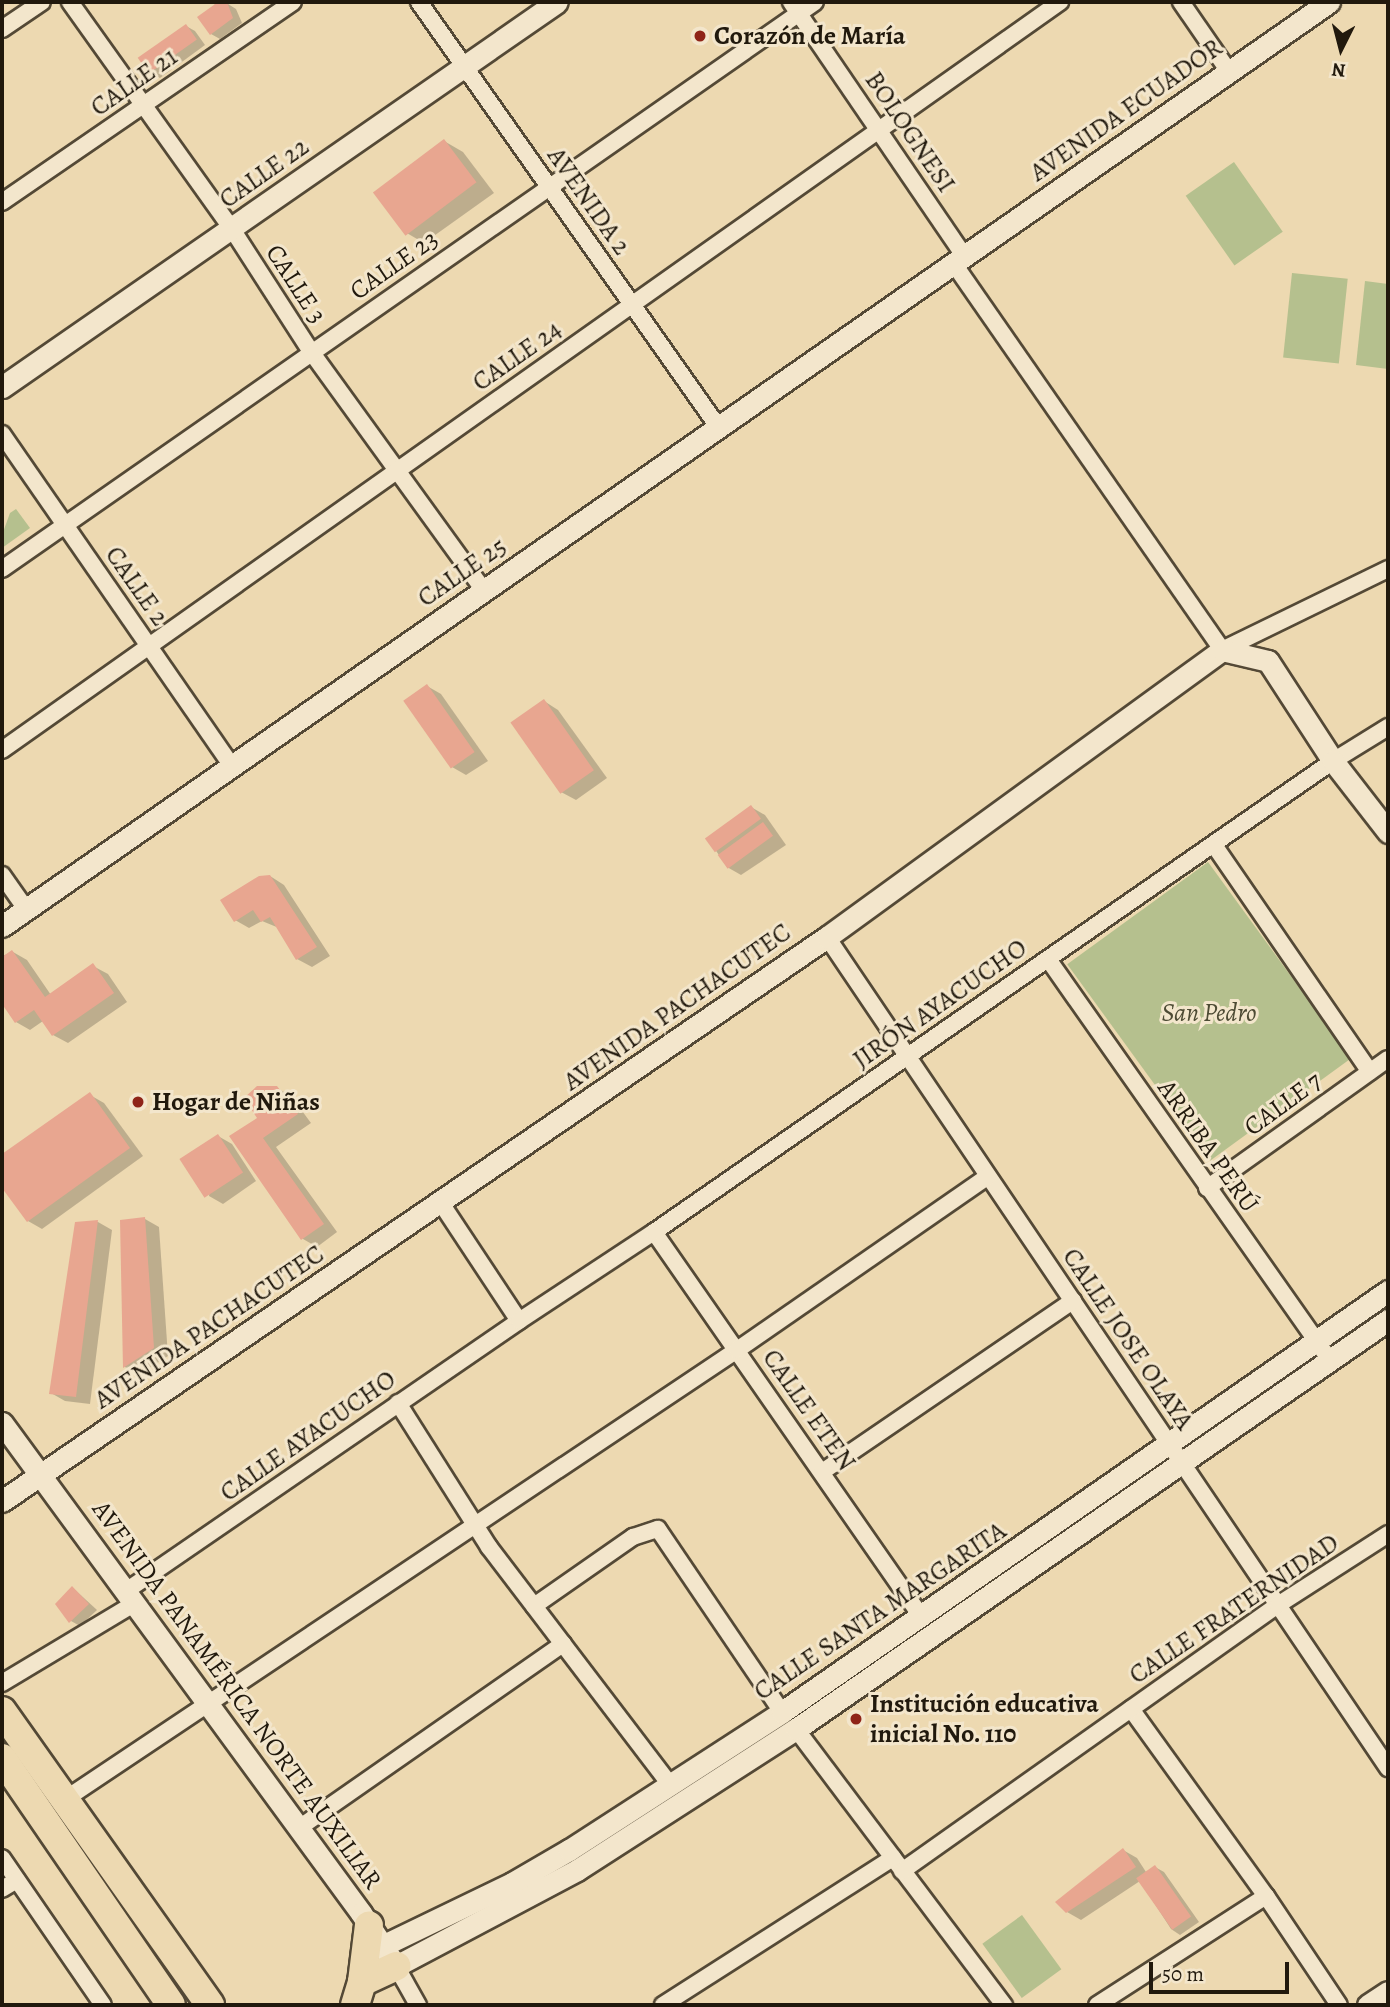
<!DOCTYPE html>
<html>
<head>
<meta charset="utf-8">
<style>
  body { margin:0 }
  #map { position:relative; width:1390px; height:2007px; overflow:hidden; background:#edd9b1; font-family:Alegreya,serif }
  div>[style] { position:absolute }
  .green>* { inset:0; background:#b5c08e; transform-origin:0 0 }
  .shadow>* { inset:0; background:#0003 }
  .building>* { inset:0; background:#e8a690; transform-origin:0 0 }
  .roads { filter:drop-shadow(2px 0 #544936) drop-shadow(-2px 0 #544936) drop-shadow(0 2px #544936) drop-shadow(0 -2px #544936) }
  .street>* { height:16px; margin:-8px; padding:0 8px; transform-origin:8px; border-radius:8px; background:#f3e6cc }
  .secondary>* { height:21px; margin:-10.5px; padding:0 10.5px; transform-origin:10.5px; border-radius:10.5px; background:#f3e6cc }
  .highway>* { height:28px; margin:-14px; padding:0 14px; transform-origin:14px; border-radius:14px; background:#edd9b1 }
  .dots>* { width:19px; height:19px; translate:-50% -50%; box-sizing:border-box; border:4px solid #f3e6cc; border-radius:50% }
  span { translate:-50% -50%; white-space:nowrap; text-align:center; line-height:1.15; -webkit-text-stroke:6px #f3e6cc; paint-order:stroke }
  .poi-label { font-size:26px; color:#21190d; font-weight:700 }
  .left { translate:0 -50%; text-align:left }
  .street-label { font-size:26px; color:#21190d }
  .park-label { font-size:26px; color:#4d4b34; font-style:italic }
  .frame { position:absolute; inset:0; border:4px solid #21190d; pointer-events:none }
  .north { position:absolute; left:1306px; top:14px; width:70px; height:70px; -webkit-text-stroke:5px #f3e6cc; paint-order:stroke; rotate:186deg; font-size:19px; font-weight:700; line-height:28px; text-align:center; color:#21190d }
  .north::after { content:''; display:block; margin:auto; width:24px; height:32px; background:#21190d; clip-path:polygon(50% 0,100% 100%,50% 72%,0 100%) }
  .scale { position:absolute; left:1149px; top:1962px; width:140px; height:32px; box-sizing:border-box; border:4px solid #21190d; border-top:0; padding-left:9px; font-size:21px; line-height:24px; white-space:nowrap; color:#21190d; -webkit-text-stroke:5px #f3e6cc; paint-order:stroke }
</style>
</head>
<body>
<div id="map">
  <div class="green">
    <div style="left:1234px;top:162px;width:85px;height:59px;rotate:55deg"></div>
    <div style="left:1292px;top:273px;width:56px;height:85px;rotate:6deg"></div>
    <div style="clip-path:polygon(1365px 281px,1388px 284px,1388px 369px,1356px 365px)"></div>
    <div style="clip-path:polygon(16px 509px,30px 528px,2px 548px,2px 535px,10px 513px)"></div>
    <div style="left:1208px;top:862px;width:243px;height:174px;rotate:54deg"></div>
    <div style="left:1022px;top:1915px;width:67px;height:49px;rotate:54deg"></div>
  </div>
  <div class="shadow">
    <div style="clip-path:polygon(213px 2px,231px 2px,228px 4px,236px 9px,242px 23px,220px 39px,211px 34px,215px 5px)"></div>
    <div style="clip-path:polygon(186px 26px,195px 31px,205px 45px,160px 78px,151px 73px)"></div>
    <div style="clip-path:polygon(444px 141px,463px 152px,494px 193px,424px 243px,405px 232px)"></div>
    <div style="clip-path:polygon(427px 686px,441px 694px,488px 761px,466px 775px,452px 767px)"></div>
    <div style="clip-path:polygon(544px 701px,558px 710px,607px 778px,576px 800px,561px 792px)"></div>
    <div style="clip-path:polygon(751px 807px,765px 815px,786px 845px,741px 875px,727px 867px,708px 839px)"></div>
    <div style="clip-path:polygon(270px 876px,284px 885px,330px 956px,312px 967px,297px 959px,279px 928px,262px 921px,249px 928px,235px 920px)"></div>
    <div style="clip-path:polygon(13px 952px,27px 960px,51px 995px,93px 966px,108px 974px,127px 1002px,68px 1043px,53px 1035px,43px 1021px,30px 1030px,16px 1022px,2px 1001px,2px 956px)"></div>
    <div style="clip-path:polygon(277px 1088px,291px 1096px,311px 1123px,276px 1147px,337px 1232px,317px 1247px,303px 1239px,232px 1137px,259px 1118px)"></div>
    <div style="clip-path:polygon(90px 1095px,104px 1103px,143px 1156px,42px 1229px,28px 1221px,2px 1185px,2px 1156px)"></div>
    <div style="clip-path:polygon(218px 1136px,232px 1144px,256px 1181px,223px 1204px,209px 1196px)"></div>
    <div style="clip-path:polygon(145px 1219px,159px 1227px,168px 1356px,139px 1375px,125px 1367px,122px 1221px)"></div>
    <div style="clip-path:polygon(98px 1222px,112px 1230px,90px 1404px,65px 1401px,51px 1393px,76px 1223px)"></div>
    <div style="clip-path:polygon(73px 1588px,97px 1610px,80px 1626px,71px 1621px)"></div>
    <div style="clip-path:polygon(1123px 1850px,1137px 1858px,1146px 1872px,1155px 1867px,1164px 1872px,1199px 1922px,1180px 1935px,1171px 1929px,1140px 1881px,1081px 1920px,1067px 1912px)"></div>
  </div>
  <div class="building">
    <div style="clip-path:polygon(218px 2px,227px 2px,233px 18px,210px 35px,197px 17px)"></div>
    <div style="left:186px;top:24px;width:19px;height:59px;rotate:55deg"></div>
    <div style="left:444px;top:139px;width:54px;height:89px;rotate:53deg"></div>
    <div style="left:427px;top:684px;width:83px;height:29px;rotate:55deg"></div>
    <div style="left:544px;top:699px;width:87px;height:41px;rotate:55deg"></div>
    <div style="left:751px;top:805px;width:17px;height:57px;rotate:54deg"></div>
    <div style="left:763px;top:822px;width:17px;height:56px;rotate:54deg"></div>
    <div style="clip-path:polygon(270px 875px,317px 947px,296px 960px,270px 917px,261px 922px,253px 910px,234px 922px,220px 900px,259px 876px)"></div>
    <div style="clip-path:polygon(12px 950px,45px 997px,93px 963px,114px 993px,52px 1036px,34px 1010px,15px 1023px,2px 1004px,2px 957px)"></div>
    <div style="clip-path:polygon(257px 1086px,277px 1086px,298px 1114px,263px 1138px,324px 1224px,301px 1240px,229px 1136px,257px 1118px,244px 1098px)"></div>
    <div style="clip-path:polygon(90px 1092px,130px 1148px,27px 1222px,2px 1188px,2px 1154px)"></div>
    <div style="left:218px;top:1134px;width:46px;height:46px;rotate:57deg"></div>
    <div style="clip-path:polygon(145px 1217px,154px 1348px,123px 1368px,120px 1220px)"></div>
    <div style="clip-path:polygon(98px 1220px,76px 1397px,49px 1394px,75px 1222px)"></div>
    <div style="clip-path:polygon(72px 1586px,89px 1604px,69px 1623px,55px 1604px)"></div>
    <div style="clip-path:polygon(1123px 1848px,1136px 1867px,1066px 1913px,1055px 1902px)"></div>
    <div style="left:1155px;top:1865px;width:63px;height:23px;rotate:55deg"></div>
  </div>
  <div class="roads">
    <div class="street">
      <div style="left:70px;top:2px;width:279px;rotate:54.5deg"></div>
      <div style="left:232px;top:229px;width:148px;rotate:57.2deg"></div>
      <div style="left:312px;top:353px;width:294px;rotate:54.1deg"></div>
      <div style="left:419px;top:2px;width:521px;rotate:54.85deg"></div>
      <div style="left:791px;top:2px;width:307px;rotate:55.7deg"></div>
      <div style="left:1181px;top:2px;width:86px;rotate:55.4deg"></div>
      <div style="left:2px;top:29px;width:48px;rotate:-34deg"></div>
      <div style="left:2px;top:202px;width:353px;rotate:-34.5deg"></div>
      <div style="left:954px;top:264px;width:470px;rotate:55.2deg"></div>
      <div style="left:1222px;top:650px;width:185px;rotate:-26deg"></div>
      <div style="left:2px;top:434px;width:404px;rotate:55.3deg"></div>
      <div style="left:2px;top:569px;width:991px;rotate:-34.89deg"></div>
      <div style="left:2px;top:750px;width:1296px;rotate:-35.26deg"></div>
      <div style="left:1214px;top:845px;width:275px;rotate:55.5deg"></div>
      <div style="left:2px;top:875px;width:42px;rotate:54.8deg"></div>
      <div style="left:827px;top:937px;width:1003px;rotate:55.98deg"></div>
      <div style="left:1048px;top:959px;width:490px;rotate:54.9deg"></div>
      <div style="left:1207px;top:1188px;width:222px;rotate:-35.5deg"></div>
      <div style="left:441px;top:1203px;width:141px;rotate:56.5deg"></div>
      <div style="left:654px;top:1232px;width:469px;rotate:55.2deg"></div>
      <div style="left:398px;top:1403px;width:170px;rotate:57.7deg"></div>
      <div style="left:489px;top:1547px;width:299px;rotate:52.7deg"></div>
      <div style="left:822px;top:1472px;width:304px;rotate:-34.3deg"></div>
      <div style="left:126px;top:1591px;width:477px;rotate:-34.5deg"></div>
      <div style="left:519px;top:1321px;width:162px;rotate:-33.4deg"></div>
      <div style="left:654px;top:1232px;width:826px;rotate:-34.75deg"></div>
      <div style="left:1333px;top:761px;width:65px;rotate:-31.7deg"></div>
      <div style="left:534px;top:1606px;width:121px;rotate:-34.9deg"></div>
      <div style="left:633px;top:1537px;width:26px;rotate:-18deg"></div>
      <div style="left:658px;top:1529px;width:221px;rotate:55.9deg"></div>
      <div style="left:2px;top:1683px;width:155px;rotate:-31deg"></div>
      <div style="left:1131px;top:1709px;width:231px;rotate:54.2deg"></div>
      <div style="left:1266px;top:1896px;width:131px;rotate:56.2deg"></div>
      <div style="left:796px;top:1729px;width:346px;rotate:53deg"></div>
      <div style="left:64px;top:1800px;width:810px;rotate:-33.77deg"></div>
      <div style="left:737px;top:1350px;width:305px;rotate:-34.7deg"></div>
      <div style="left:299px;top:1828px;width:322px;rotate:-34.9deg"></div>
      <div style="left:2px;top:1858px;width:178px;rotate:55.5deg"></div>
      <div style="left:902px;top:1871px;width:461px;rotate:-35.3deg"></div>
      <div style="left:1278px;top:1605px;width:131px;rotate:-32.8deg"></div>
      <div style="left:2px;top:1889px;width:17px;rotate:-31deg"></div>
      <div style="left:396px;top:1966px;width:45px;rotate:60.6deg"></div>
      <div style="left:663px;top:2005px;width:273px;rotate:-32.6deg"></div>
      <div style="left:1097px;top:2005px;width:201px;rotate:-32.8deg"></div>
    </div>
    <div class="secondary">
      <div style="left:2px;top:387px;width:675px;rotate:-34.75deg"></div>
      <div style="left:2px;top:926px;width:1617px;rotate:-34.85deg"></div>
      <div style="left:2px;top:1423px;width:607px;rotate:53.77deg"></div>
      <div style="left:361px;top:1913px;width:64px;rotate:56.6deg"></div>
      <div style="left:396px;top:1966px;width:205px;rotate:-27.9deg"></div>
      <div style="left:577px;top:1870px;width:260px;rotate:-32.8deg"></div>
      <div style="left:796px;top:1729px;width:720px;rotate:-34.64deg"></div>
      <div style="left:2px;top:1501px;width:999px;rotate:-34.36deg"></div>
      <div style="left:827px;top:937px;width:488px;rotate:-36deg"></div>
      <div style="left:1222px;top:650px;width:47px;rotate:13.4deg"></div>
      <div style="left:1268px;top:661px;width:119px;rotate:57deg"></div>
      <div style="left:1333px;top:761px;width:90px;rotate:52.2deg"></div>
      <div style="left:384px;top:1945px;width:142px;rotate:-25.8deg"></div>
      <div style="left:512px;top:1883px;width:66px;rotate:-30.1deg"></div>
      <div style="left:569px;top:1850px;width:254px;rotate:-32.9deg"></div>
      <div style="left:782px;top:1712px;width:738px;rotate:-34.79deg"></div>
      <div style="left:1368px;top:2005px;width:24px;rotate:-33deg"></div>
    </div>
    <div class="highway">
      <div style="left:2px;top:1711px;width:360px;rotate:54.7deg"></div>
      <div style="left:2px;top:1758px;width:299px;rotate:55.6deg"></div>
      <div style="left:362px;top:1982px;width:38px;rotate:-25deg"></div>
      <div style="left:355px;top:2005px;width:24px;rotate:-73deg"></div>
      <div style="left:362px;top:1982px;width:57px;rotate:-83deg"></div>
    </div>
  </div>
  <div class="dots">
    <div style="left:700px;top:36px;background:#8f2418"></div>
    <div style="left:138px;top:1102px;background:#8f2418"></div>
    <div style="left:856px;top:1719px;background:#8f2418"></div>
  </div>
  <div class="poi-label">
    <span class="left" style="left:714px;top:36px">Corazón de María</span>
    <span class="left" style="left:152px;top:1102px">Hogar de Niñas</span>
    <span class="left" style="left:870px;top:1719px">Institución educativa<br>inicial No. 110</span>
  </div>
  <div class="street-label">
    <span style="left:134px;top:82px;rotate:-35deg">CALLE 21</span>
    <span style="left:1126px;top:110px;rotate:-35deg">AVENIDA ECUADOR</span>
    <span style="left:910px;top:132px;rotate:56deg">BOLOGNESI</span>
    <span style="left:264px;top:173px;rotate:-35deg">CALLE 22</span>
    <span style="left:589px;top:201px;rotate:55deg">AVENIDA 2</span>
    <span style="left:394px;top:265px;rotate:-35deg">CALLE 23</span>
    <span style="left:296px;top:284px;rotate:57deg">CALLE 3</span>
    <span style="left:517px;top:356px;rotate:-35deg">CALLE 24</span>
    <span style="left:462px;top:572px;rotate:-35deg">CALLE 25</span>
    <span style="left:137px;top:586px;rotate:55deg">CALLE 2</span>
    <span style="left:940px;top:1004px;rotate:-35deg">JIRÓN AYACUCHO</span>
    <span style="left:677px;top:1007px;rotate:-35deg">AVENIDA PACHACUTEC</span>
    <span style="left:1283px;top:1104px;rotate:-36deg">CALLE 7</span>
    <span style="left:1208px;top:1146px;rotate:55deg">ARRIBA PERÚ</span>
    <span style="left:209px;top:1327px;rotate:-34deg">AVENIDA PACHACUTEC</span>
    <span style="left:1128px;top:1339px;rotate:56deg">CALLE JOSE OLAYA</span>
    <span style="left:809px;top:1410px;rotate:55deg">CALLE ETEN</span>
    <span style="left:308px;top:1436px;rotate:-35deg">CALLE AYACUCHO</span>
    <span style="left:1234px;top:1609px;rotate:-34deg">CALLE FRATERNIDAD</span>
    <span style="left:880px;top:1611px;rotate:-34deg">CALLE SANTA MARGARITA</span>
    <span style="left:237px;top:1695px;rotate:54deg">AVENIDA PANAMÉRICA NORTE AUXILIAR</span>
  </div>
  <div class="park-label">
    <span style="left:1209px;top:1013px">San Pedro</span>
  </div>
  <div class="frame"></div>
  <div class="north">N</div>
  <div class="scale">50 m</div>
</div>
</body>
</html>
